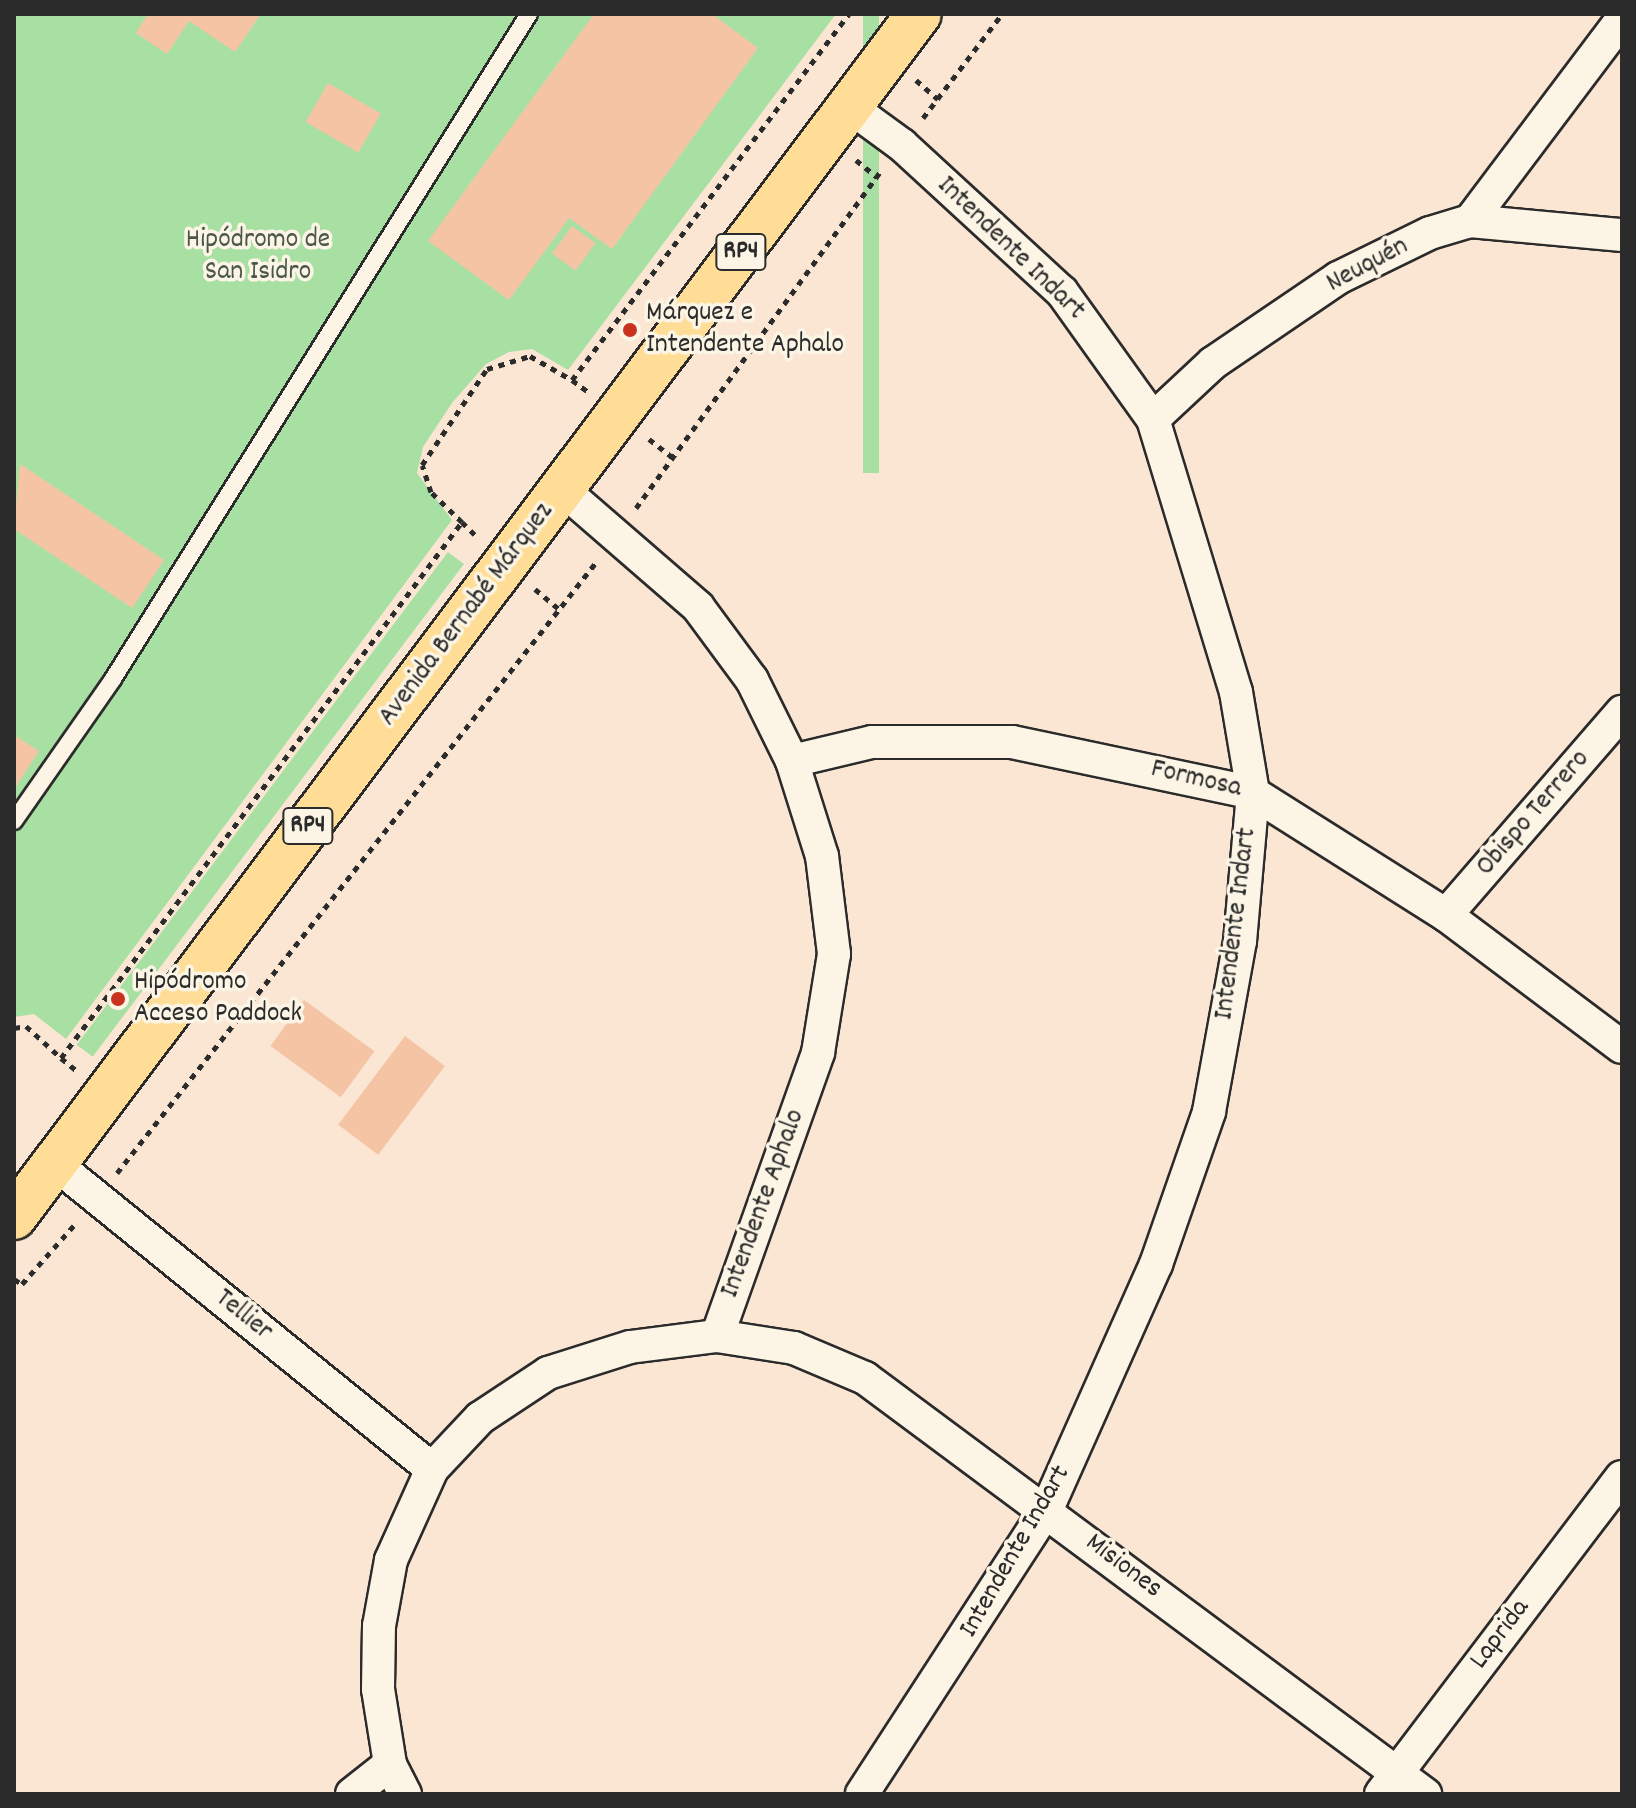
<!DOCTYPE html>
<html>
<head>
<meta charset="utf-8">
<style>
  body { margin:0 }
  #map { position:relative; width:1636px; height:1808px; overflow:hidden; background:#fae6d2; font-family:Dekko,sans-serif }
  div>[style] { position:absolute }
  .green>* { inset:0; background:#a8e0a4; transform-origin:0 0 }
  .building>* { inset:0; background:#f5c4a5; transform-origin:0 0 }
  .path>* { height:5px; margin-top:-2.5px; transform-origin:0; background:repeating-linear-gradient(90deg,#2b2b2b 0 6px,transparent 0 12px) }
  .roads { filter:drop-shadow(2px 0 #2b2b2b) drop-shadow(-2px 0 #2b2b2b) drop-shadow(0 2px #2b2b2b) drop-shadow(0 -2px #2b2b2b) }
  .service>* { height:16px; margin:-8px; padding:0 8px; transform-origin:8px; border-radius:8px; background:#fcf5e5 }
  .minor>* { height:32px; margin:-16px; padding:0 16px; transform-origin:16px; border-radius:16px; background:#fcf5e5 }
  .primary>* { height:44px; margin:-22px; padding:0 22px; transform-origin:22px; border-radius:22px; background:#ffdd96 }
  .dots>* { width:22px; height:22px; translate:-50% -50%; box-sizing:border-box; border:4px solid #fcf5e5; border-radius:50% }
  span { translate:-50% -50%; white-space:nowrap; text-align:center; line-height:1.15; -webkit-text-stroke:7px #fcf5e5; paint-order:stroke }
  .shield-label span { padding:2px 6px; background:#fcf5e5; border:2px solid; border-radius:6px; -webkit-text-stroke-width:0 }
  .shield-label { font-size:26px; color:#2b2b2b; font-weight:700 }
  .park-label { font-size:28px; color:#4a5849 }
  .street-label { font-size:28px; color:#2b2b2b }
  .poi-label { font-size:28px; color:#2b2b2b }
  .left { translate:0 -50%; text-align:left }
  .frame { position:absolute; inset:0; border:16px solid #2b2b2b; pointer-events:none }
</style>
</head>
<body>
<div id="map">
  <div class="green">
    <div style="clip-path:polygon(14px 14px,836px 14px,568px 370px,532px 349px,509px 352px,486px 364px,452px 403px,423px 447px,417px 473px,452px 520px,66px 1039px,34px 1014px,14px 1017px)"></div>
    <div style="left:863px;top:14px;width:16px;height:459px"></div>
    <div style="left:448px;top:552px;width:20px;height:617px;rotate:37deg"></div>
  </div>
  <div class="building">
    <div style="clip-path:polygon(148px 14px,261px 14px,235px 52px,189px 21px,167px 54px,136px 33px)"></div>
    <div style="clip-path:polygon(594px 14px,712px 14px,758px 48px,612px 249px,569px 218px,509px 300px,428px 241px)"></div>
    <div style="left:328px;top:83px;width:61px;height:45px;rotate:30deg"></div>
    <div style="left:572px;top:226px;width:29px;height:34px;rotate:36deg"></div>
    <div style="clip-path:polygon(20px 464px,164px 560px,132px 608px,14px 529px)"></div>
    <div style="clip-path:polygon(14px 735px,39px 751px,14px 789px)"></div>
    <div style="left:304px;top:1000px;width:87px;height:57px;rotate:36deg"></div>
    <div style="left:405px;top:1036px;width:50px;height:111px;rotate:37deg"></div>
  </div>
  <div class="path">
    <div style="left:916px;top:80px;width:29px;rotate:41deg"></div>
    <div style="left:923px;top:118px;width:131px;rotate:-52.8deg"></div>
    <div style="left:856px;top:160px;width:27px;rotate:39deg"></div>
    <div style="left:572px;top:380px;width:19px;rotate:36deg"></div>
    <div style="left:649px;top:439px;width:31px;rotate:38deg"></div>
    <div style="left:636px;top:508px;width:418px;rotate:-54deg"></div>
    <div style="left:462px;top:522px;width:21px;rotate:45deg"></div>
    <div style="left:535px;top:589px;width:31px;rotate:40deg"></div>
    <div style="left:14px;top:1028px;width:12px;rotate:-9deg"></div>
    <div style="left:26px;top:1026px;width:47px;rotate:42.4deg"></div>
    <div style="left:61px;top:1058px;width:669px;rotate:-53.2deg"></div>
    <div style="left:462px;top:522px;width:43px;rotate:-135.9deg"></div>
    <div style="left:431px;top:492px;width:28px;rotate:-108deg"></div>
    <div style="left:422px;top:465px;width:116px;rotate:-55.9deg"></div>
    <div style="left:487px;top:369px;width:45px;rotate:-16.8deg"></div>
    <div style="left:530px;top:356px;width:48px;rotate:29.7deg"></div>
    <div style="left:572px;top:380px;width:459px;rotate:-52.9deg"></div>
    <div style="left:61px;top:1058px;width:19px;rotate:39deg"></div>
    <div style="left:117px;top:1173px;width:778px;rotate:-51.89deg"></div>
    <div style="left:14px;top:1279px;width:9px;rotate:32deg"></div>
    <div style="left:22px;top:1284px;width:80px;rotate:-48.5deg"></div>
  </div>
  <div class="roads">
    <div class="service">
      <div style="left:14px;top:821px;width:173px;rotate:-55.1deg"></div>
      <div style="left:113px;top:679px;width:784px;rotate:-57.97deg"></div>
    </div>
    <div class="minor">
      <div style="left:850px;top:107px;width:64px;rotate:36.2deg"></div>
      <div style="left:902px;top:145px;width:217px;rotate:42.6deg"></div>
      <div style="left:1062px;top:292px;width:156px;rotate:54.4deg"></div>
      <div style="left:1153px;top:419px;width:285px;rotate:73.1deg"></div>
      <div style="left:1236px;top:692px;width:102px;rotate:80.4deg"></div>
      <div style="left:1253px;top:793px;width:149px;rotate:95deg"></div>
      <div style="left:1240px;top:941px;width:174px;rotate:100.3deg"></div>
      <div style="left:1209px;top:1112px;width:161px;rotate:109.2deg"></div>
      <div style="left:1156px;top:1264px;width:268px;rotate:114deg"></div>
      <div style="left:1047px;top:1509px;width:340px;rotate:123deg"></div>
      <div style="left:1470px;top:221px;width:253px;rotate:-53deg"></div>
      <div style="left:1153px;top:419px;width:82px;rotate:-43deg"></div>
      <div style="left:1213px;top:363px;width:151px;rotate:-34.2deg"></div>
      <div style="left:1338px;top:278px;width:102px;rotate:-26.1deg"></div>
      <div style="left:1430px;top:233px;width:42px;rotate:-16.7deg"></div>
      <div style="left:1470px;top:221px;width:153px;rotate:5.3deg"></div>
      <div style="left:562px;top:489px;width:180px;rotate:40.9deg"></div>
      <div style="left:698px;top:607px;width:91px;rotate:53.5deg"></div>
      <div style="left:752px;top:680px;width:90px;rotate:63.7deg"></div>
      <div style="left:792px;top:761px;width:100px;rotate:72.5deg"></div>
      <div style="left:822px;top:856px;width:99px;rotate:83deg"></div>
      <div style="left:834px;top:954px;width:100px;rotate:99.2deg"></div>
      <div style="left:818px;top:1053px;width:300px;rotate:109.6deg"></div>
      <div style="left:792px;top:761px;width:82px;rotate:-13.4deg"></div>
      <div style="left:872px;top:742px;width:140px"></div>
      <div style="left:1012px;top:742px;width:246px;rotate:11.9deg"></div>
      <div style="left:1253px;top:793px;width:228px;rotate:32.3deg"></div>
      <div style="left:1446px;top:915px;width:220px;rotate:36.9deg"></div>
      <div style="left:1446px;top:915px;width:269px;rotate:-49.1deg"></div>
      <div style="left:54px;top:1163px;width:486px;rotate:39deg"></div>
      <div style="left:352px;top:1794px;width:48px;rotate:-38.3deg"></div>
      <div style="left:405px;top:1794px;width:34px;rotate:-117deg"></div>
      <div style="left:390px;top:1764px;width:76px;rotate:-99.1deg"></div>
      <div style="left:378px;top:1689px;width:63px;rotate:-89.1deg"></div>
      <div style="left:379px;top:1626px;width:67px;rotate:-79.7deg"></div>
      <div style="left:391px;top:1560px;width:100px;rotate:-65.7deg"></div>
      <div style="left:432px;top:1469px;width:70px;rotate:-46.7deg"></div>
      <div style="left:480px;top:1418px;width:82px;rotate:-33.5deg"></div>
      <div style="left:548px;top:1373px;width:86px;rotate:-17.6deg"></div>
      <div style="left:630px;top:1347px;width:88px;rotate:-7.2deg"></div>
      <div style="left:717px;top:1336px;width:78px;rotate:8.9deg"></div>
      <div style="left:794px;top:1348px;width:77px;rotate:22.9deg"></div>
      <div style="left:865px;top:1378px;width:698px;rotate:36.61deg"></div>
      <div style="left:1381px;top:1794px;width:398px;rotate:-52.8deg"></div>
    </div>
    <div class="primary">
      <div style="left:14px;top:1217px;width:1505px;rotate:-53.05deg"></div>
    </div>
  </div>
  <div class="dots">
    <div style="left:630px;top:330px;background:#c8321e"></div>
    <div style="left:118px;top:999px;background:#c8321e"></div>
  </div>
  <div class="shield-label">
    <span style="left:741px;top:252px">RP4</span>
    <span style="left:308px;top:826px">RP4</span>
  </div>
  <div class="park-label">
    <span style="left:258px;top:257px">Hipódromo de<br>San Isidro</span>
  </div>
  <div class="street-label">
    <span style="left:1010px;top:249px;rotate:44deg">Intendente Indart</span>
    <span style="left:1368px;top:266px;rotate:-28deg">Neuquén</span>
    <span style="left:467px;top:615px;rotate:-53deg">Avenida Bernabé Márquez</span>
    <span style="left:1196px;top:780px;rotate:13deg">Formosa</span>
    <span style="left:1534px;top:814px;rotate:-49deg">Obispo Terrero</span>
    <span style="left:1237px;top:924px;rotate:-83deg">Intendente Indart</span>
    <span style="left:764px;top:1204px;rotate:-70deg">Intendente Aphalo</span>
    <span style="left:243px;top:1316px;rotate:39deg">Tellier</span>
    <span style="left:1016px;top:1552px;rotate:-60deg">Intendente Indart</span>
    <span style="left:1123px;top:1567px;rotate:37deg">Misiones</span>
    <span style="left:1501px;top:1635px;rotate:-53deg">Laprida</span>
  </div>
  <div class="poi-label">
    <span class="left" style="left:646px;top:330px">Márquez e<br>Intendente Aphalo</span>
    <span class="left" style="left:134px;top:999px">Hipódromo<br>Acceso Paddock</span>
  </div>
  <div class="frame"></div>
</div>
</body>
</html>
